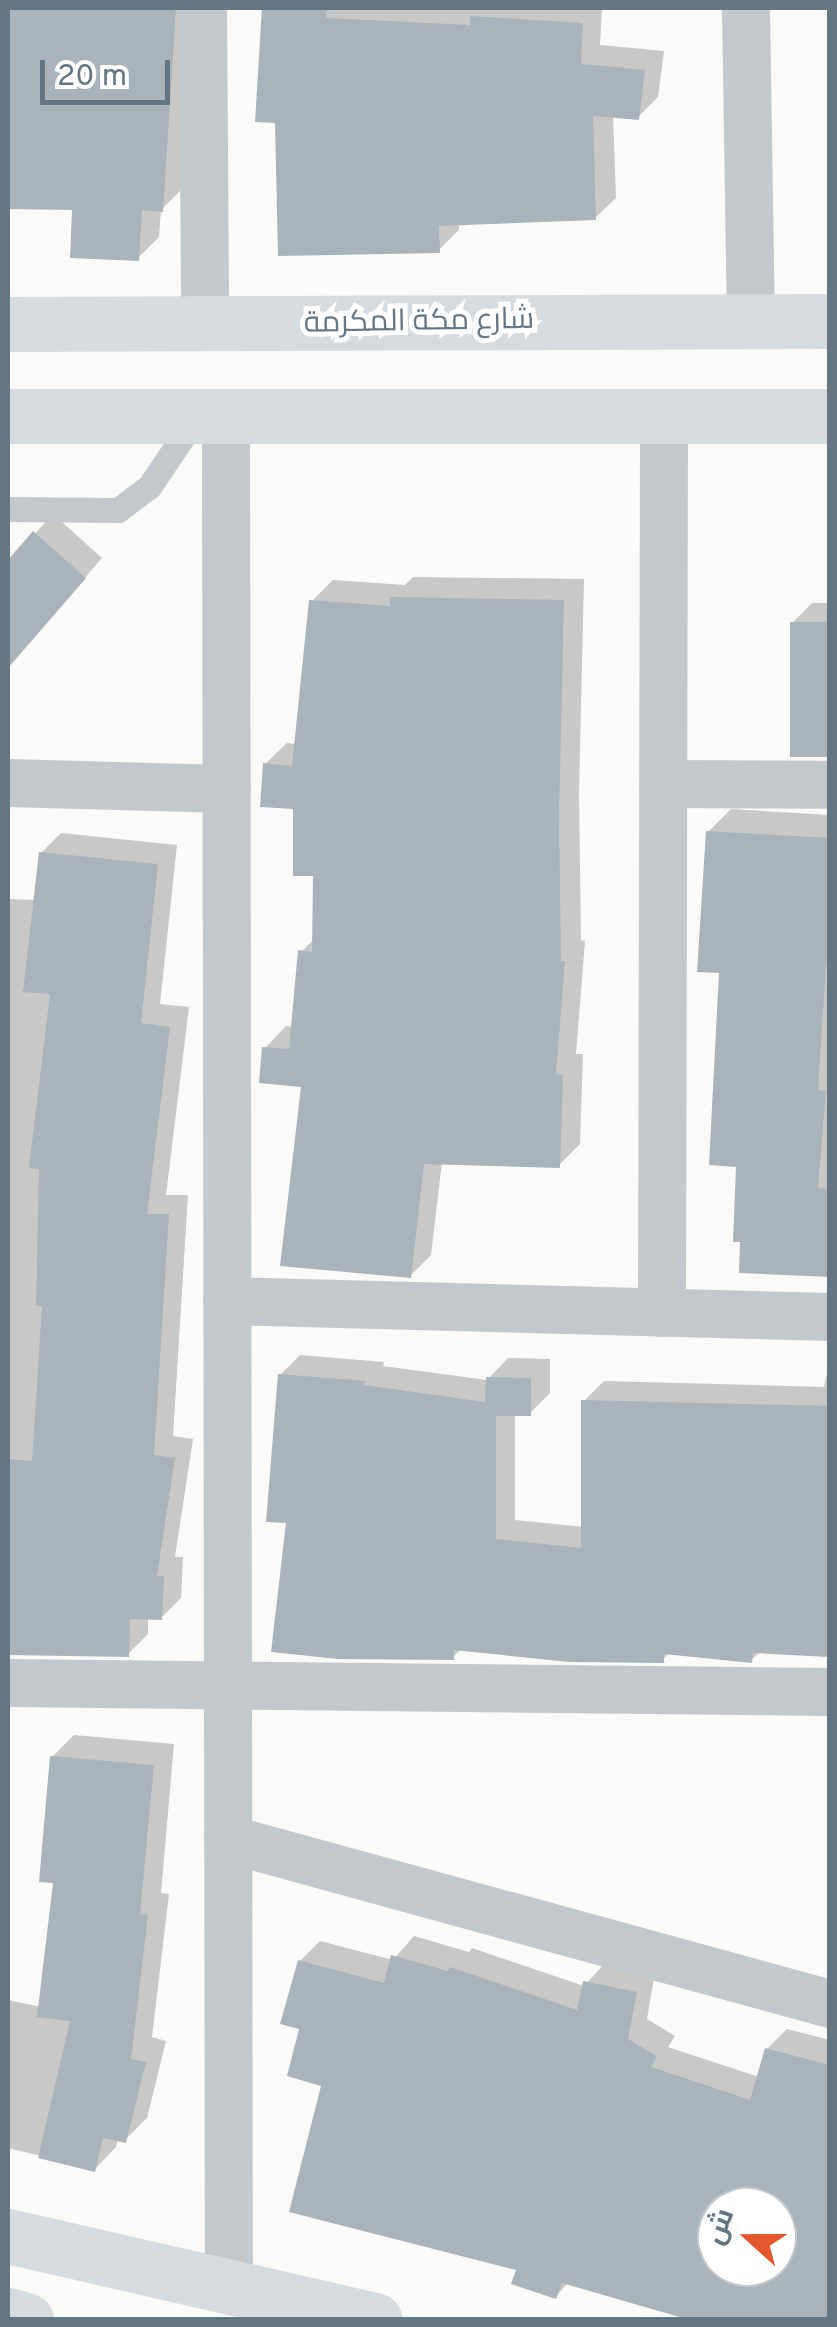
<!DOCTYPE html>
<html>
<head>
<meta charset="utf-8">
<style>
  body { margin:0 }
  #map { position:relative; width:837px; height:2327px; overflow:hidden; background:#fafaf8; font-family:Overpass,Cairo,sans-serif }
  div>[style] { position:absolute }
  .shadow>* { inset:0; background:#0003 }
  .building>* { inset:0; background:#aab3b9; transform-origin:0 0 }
  .lane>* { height:25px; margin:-12.5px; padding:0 12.5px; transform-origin:12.5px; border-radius:12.5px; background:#c3c8cc }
  .street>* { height:48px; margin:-24px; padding:0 24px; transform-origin:24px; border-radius:24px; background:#c3c8cc }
  .secondary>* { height:55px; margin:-27.5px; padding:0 27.5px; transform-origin:27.5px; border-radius:27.5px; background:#d6dbdf }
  span { translate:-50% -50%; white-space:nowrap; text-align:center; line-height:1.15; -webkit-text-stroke:10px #fff; paint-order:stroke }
  .street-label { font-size:30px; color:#657683 }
  .frame { position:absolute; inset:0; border:10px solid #657683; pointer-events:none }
  .north { position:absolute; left:697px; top:2187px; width:100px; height:100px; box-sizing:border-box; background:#fff; border:2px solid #c1c8cd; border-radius:50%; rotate:291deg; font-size:28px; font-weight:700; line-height:40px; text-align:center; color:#657683 }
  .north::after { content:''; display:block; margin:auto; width:35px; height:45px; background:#e4572e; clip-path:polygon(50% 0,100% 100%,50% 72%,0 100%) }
  .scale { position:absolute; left:40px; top:60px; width:130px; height:45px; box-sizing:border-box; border:5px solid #657683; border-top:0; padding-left:12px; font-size:30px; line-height:35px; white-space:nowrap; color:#657683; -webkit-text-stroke:8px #fff; paint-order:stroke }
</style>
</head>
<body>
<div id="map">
  <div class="shadow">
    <div style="clip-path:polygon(8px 8px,193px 8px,184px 187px,161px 210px,159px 237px,138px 258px,75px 207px,8px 206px)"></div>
    <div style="clip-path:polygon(264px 8px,602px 8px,600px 45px,664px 51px,658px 97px,638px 117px,613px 115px,616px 198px,595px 218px,459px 223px,459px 230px,439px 250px,278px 121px,258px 120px)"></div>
    <div style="clip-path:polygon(53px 514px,102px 558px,8px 667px,8px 563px)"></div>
    <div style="clip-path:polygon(413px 577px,584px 579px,579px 792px,581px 940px,585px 941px,576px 1054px,583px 1054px,580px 1144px,559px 1165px,442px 1162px,431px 1255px,410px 1276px,304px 1085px,265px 1048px,286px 1026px,294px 1027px,301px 952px,315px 938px,315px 874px,295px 807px,265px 764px,287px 743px,296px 744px,312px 601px,333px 580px,405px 585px)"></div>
    <div style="clip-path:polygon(812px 603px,830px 603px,830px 755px,792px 623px)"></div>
    <div style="clip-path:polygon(731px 809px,830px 815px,830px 1275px,739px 1164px,708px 832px)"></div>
    <div style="clip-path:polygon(61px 833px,177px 845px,160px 1004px,189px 1007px,166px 1195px,188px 1195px,173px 1436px,193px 1439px,175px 1557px,183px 1557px,181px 1598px,161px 1618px,148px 1617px,148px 1634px,128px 1654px,8px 1653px,8px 899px,36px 900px,41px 853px)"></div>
    <div style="clip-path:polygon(300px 1355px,384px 1362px,383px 1366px,487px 1380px,508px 1358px,550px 1359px,550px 1393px,530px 1413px,515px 1413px,515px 1520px,584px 1527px,584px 1401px,604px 1381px,824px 1387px,830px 1360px,830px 1655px,761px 1651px,751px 1660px,671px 1652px,662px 1660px,462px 1648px,453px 1657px,289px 1521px,280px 1375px)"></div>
    <div style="clip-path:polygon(74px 1735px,174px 1744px,161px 1893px,169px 1894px,152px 2037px,166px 2041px,147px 2118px,125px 2140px,118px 2139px,116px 2147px,95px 2169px,8px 2148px,8px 2000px,41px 2007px,56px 1881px,52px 1757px)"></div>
    <div style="clip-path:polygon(evenodd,414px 1936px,469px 1952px,472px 1948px,584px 1986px,605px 1963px,655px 1972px,647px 2019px,675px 2036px,668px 2047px,759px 2077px,767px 2049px,787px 2029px,830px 2040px,830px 2320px,569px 2282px,556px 2296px,519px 2268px,324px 2084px,302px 2027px,300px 1961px,320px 1941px,393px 1960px,414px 1936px,717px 2207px,777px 2207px,777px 2267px,717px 2267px,717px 2207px)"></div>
  </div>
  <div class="building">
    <div style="clip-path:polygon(8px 8px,176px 8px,163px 212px,142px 210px,139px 261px,70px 258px,72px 210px,8px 209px)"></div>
    <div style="clip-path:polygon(262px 8px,327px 8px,326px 18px,470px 25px,470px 16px,583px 23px,581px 64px,645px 70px,639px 120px,593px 116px,596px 220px,439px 226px,440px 253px,278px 256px,275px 123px,255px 122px)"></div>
    <div style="clip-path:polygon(33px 531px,86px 578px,8px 668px,8px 560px)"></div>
    <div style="clip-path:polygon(390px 597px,564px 600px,559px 815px,561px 961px,565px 961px,556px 1074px,563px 1075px,560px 1168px,424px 1164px,411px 1278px,280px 1266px,301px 1087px,259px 1083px,262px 1047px,289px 1049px,298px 950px,312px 952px,313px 876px,293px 876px,293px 809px,260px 807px,263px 763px,292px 766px,309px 600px,390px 606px)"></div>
    <div style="left:790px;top:622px;width:40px;height:135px"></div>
    <div style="clip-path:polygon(706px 831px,830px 838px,830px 966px,826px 966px,818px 1090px,826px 1091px,818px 1188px,830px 1189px,830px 1277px,739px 1273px,740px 1242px,733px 1242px,736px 1167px,709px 1165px,719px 973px,697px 972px)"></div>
    <div style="clip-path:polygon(39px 852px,158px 864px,141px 1023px,170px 1027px,147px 1214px,169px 1214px,154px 1455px,175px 1458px,157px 1576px,164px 1576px,162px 1620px,130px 1619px,129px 1657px,8px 1655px,8px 1459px,32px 1461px,42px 1306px,36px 1306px,39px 1169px,29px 1168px,50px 994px,23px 992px)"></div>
    <div style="clip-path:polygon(278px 1374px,365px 1381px,364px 1385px,485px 1402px,486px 1377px,531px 1378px,531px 1416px,496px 1416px,496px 1539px,581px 1548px,581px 1400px,830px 1406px,830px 1657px,753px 1653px,752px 1663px,664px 1654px,664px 1663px,569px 1662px,454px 1650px,454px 1660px,338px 1659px,271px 1652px,286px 1523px,266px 1522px)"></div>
    <div style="clip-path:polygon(50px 1756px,154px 1765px,140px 1914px,148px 1915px,131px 2059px,146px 2062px,126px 2143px,103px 2138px,95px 2172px,38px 2158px,70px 2021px,37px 2017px,53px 1883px,39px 1882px)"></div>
    <div style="clip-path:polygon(evenodd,391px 1955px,448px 1971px,450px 1967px,577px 2010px,583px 1981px,637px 1992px,628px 2039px,657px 2056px,651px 2067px,750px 2100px,765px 2048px,830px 2065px,830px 2320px,690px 2320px,562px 2283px,556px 2299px,511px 2284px,516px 2270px,289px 2212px,321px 2086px,287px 2076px,299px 2029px,280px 2024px,298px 1960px,384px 1983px,391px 1955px,717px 2207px,777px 2207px,777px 2267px,717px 2267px,717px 2207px)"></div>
  </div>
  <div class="lane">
    <div style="left:8px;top:509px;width:110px;rotate:0.5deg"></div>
    <div style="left:118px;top:510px;width:39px;rotate:-37deg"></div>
    <div style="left:149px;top:487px;width:84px;rotate:-56.1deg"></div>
  </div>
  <div class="street">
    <div style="left:203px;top:8px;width:316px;rotate:89.6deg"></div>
    <div style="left:746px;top:8px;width:312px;rotate:89.1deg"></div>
    <div style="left:226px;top:418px;width:1869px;rotate:89.91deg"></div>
    <div style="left:8px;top:783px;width:219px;rotate:1.6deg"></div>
    <div style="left:663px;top:784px;width:167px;rotate:0.3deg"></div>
    <div style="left:227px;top:1301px;width:603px;rotate:1.52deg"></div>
    <div style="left:662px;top:1313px;width:896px;rotate:-89.87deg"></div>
    <div style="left:8px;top:1683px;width:822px;rotate:0.63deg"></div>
    <div style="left:228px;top:1839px;width:624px;rotate:15.33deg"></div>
  </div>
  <div class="secondary">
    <div style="left:8px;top:324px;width:822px;rotate:-0.21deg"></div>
    <div style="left:8px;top:416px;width:822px"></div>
    <div style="left:8px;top:2236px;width:376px;rotate:12.9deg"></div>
    <div style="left:8px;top:2315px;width:19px;rotate:16deg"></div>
  </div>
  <div class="street-label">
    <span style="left:419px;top:323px;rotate:-1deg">شارع مكة المكرمة</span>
  </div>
  <div class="frame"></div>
  <div class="north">ش</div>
  <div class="scale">20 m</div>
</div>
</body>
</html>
